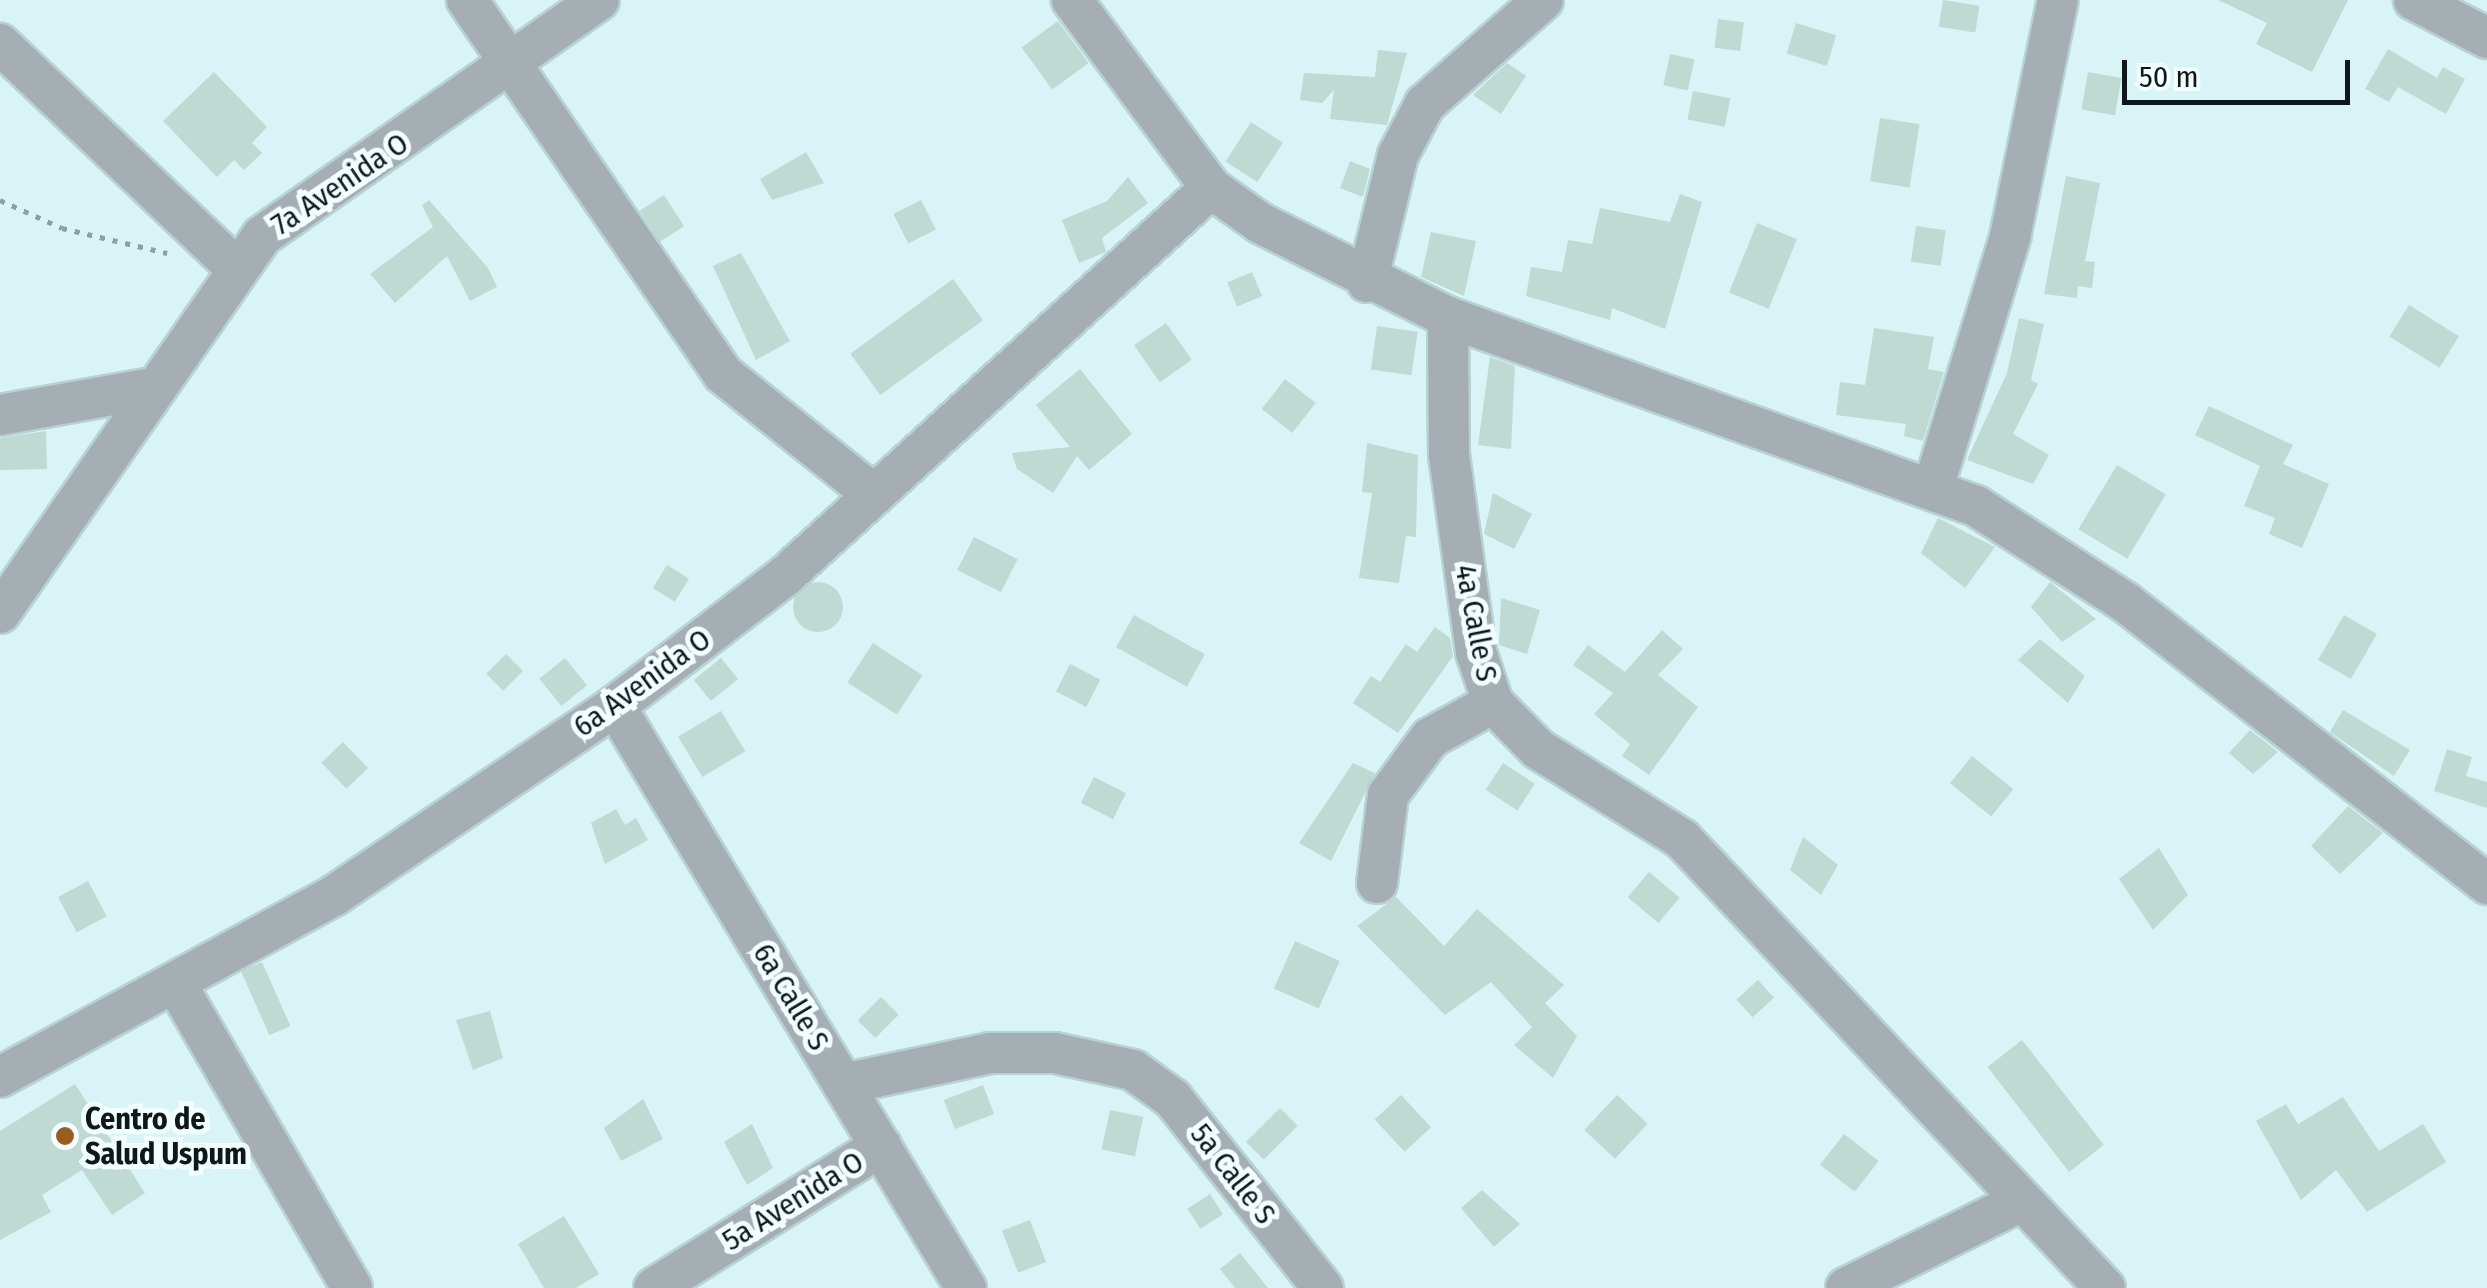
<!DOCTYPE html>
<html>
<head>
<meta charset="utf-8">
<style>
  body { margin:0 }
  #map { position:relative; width:2487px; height:1288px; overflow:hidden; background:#d8f4f7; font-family:"Fira Sans Condensed",sans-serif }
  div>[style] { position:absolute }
  .building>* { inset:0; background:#bfdad2; transform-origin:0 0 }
  .round { border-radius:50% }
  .path>* { height:5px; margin-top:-2.5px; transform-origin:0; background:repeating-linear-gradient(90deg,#8ba0a2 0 5px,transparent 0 13px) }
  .roads { filter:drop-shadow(2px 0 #b8d1d4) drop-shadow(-2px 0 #b8d1d4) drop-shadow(0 2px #b8d1d4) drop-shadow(0 -2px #b8d1d4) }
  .minor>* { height:40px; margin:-20px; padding:0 20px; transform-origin:20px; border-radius:20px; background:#a4aeb3 }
  .dots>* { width:28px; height:28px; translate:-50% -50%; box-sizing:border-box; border:5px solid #f2feff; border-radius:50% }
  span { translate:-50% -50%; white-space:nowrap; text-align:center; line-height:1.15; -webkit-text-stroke:10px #f2feff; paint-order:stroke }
  .street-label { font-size:30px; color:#0e181a }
  .poi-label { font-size:30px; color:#0e181a; font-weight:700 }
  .left { translate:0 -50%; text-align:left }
  .scale { position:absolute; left:2122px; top:60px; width:228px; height:45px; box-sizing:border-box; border:5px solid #0e181a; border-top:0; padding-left:12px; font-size:30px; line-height:35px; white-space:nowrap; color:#0e181a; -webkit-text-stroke:8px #f2feff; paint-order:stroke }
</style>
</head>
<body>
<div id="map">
  <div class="building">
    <div style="left:1943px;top:0;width:37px;height:27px;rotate:9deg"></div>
    <div style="clip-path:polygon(2218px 0,2348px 0,2312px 72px,2256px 44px,2267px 23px)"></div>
    <div style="left:1718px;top:19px;width:26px;height:29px;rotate:7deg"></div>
    <div style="left:1058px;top:21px;width:52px;height:45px;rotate:54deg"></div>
    <div style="left:1796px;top:23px;width:42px;height:32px;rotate:17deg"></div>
    <div style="clip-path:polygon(2388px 49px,2437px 78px,2443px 67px,2465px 79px,2446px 114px,2398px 87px,2389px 102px,2365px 89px)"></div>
    <div style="clip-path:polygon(1378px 50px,1407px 53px,1387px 125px,1330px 119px,1334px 90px,1322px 103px,1300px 100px,1304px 73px,1375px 77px)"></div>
    <div style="left:1670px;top:54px;width:25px;height:32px;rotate:12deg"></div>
    <div style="clip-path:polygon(1507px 63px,1526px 76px,1501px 114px,1473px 95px)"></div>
    <div style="clip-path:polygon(214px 72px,267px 127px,252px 143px,262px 153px,244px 170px,234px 160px,217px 177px,163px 121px)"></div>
    <div style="left:2088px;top:72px;width:34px;height:38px;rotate:10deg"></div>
    <div style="left:1693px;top:91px;width:38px;height:29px;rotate:11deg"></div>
    <div style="left:1880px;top:118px;width:40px;height:64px;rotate:9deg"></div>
    <div style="left:1251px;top:122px;width:38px;height:47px;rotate:33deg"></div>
    <div style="clip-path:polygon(806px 152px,824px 183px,772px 200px,760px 179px)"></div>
    <div style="clip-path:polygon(1350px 161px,1370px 169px,1363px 197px,1340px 188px)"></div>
    <div style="clip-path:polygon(2066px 176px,2100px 183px,2085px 261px,2095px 262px,2092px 288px,2078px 286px,2077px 298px,2044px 294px)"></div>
    <div style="clip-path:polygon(1128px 177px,1148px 203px,1102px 238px,1106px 252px,1079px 263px,1062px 220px,1107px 201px)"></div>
    <div style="clip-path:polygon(1680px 194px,1702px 202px,1665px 329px,1612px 308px,1610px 320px,1526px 296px,1531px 267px,1562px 272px,1568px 240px,1592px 244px,1600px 208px,1670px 222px)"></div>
    <div style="left:664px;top:195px;width:37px;height:29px;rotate:57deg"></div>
    <div style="clip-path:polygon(429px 200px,488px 268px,497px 287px,470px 301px,447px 256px,395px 303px,370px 274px,433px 227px,422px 205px)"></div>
    <div style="left:921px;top:200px;width:33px;height:31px;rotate:63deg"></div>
    <div style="left:1757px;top:223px;width:43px;height:75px;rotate:22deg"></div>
    <div style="left:1916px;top:226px;width:30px;height:36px;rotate:8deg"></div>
    <div style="clip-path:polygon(1431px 232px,1476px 241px,1464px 296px,1421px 277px)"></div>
    <div style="clip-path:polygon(741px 253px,790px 341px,756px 360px,713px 266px)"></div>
    <div style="left:1252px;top:272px;width:26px;height:27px;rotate:67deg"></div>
    <div style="left:953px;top:279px;width:51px;height:127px;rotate:54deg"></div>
    <div style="left:2409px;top:305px;width:59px;height:37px;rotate:32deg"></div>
    <div style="clip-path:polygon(2019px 318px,2044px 324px,2031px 380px,2038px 384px,2013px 434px,2049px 455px,2033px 484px,1967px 460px,2007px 373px)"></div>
    <div style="left:1166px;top:323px;width:45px;height:39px;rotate:55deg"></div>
    <div style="left:1377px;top:326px;width:41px;height:44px;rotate:8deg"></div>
    <div style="clip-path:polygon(1874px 328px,1934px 337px,1928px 369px,1944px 372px,1923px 441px,1904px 436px,1906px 424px,1836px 415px,1840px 382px,1865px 385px)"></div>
    <div style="clip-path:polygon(1490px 357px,1515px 366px,1511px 449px,1478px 445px)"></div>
    <div style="clip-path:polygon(1080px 369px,1132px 434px,1089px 470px,1077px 456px,1053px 493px,1017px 469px,1012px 453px,1070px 447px,1036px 405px)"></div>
    <div style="left:1285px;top:379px;width:39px;height:38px;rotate:38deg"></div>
    <div style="clip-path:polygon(2209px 406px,2293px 445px,2283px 464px,2329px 484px,2302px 548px,2269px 534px,2275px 518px,2244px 506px,2260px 466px,2195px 435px)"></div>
    <div style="clip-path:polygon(46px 431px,47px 469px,0 470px,0 438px)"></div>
    <div style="clip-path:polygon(1367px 443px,1418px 455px,1416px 537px,1406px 536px,1399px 583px,1359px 578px,1372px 493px,1362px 492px)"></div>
    <div style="left:2117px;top:465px;width:57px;height:75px;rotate:31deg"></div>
    <div style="clip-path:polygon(1493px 493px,1532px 514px,1514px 549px,1484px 534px)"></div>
    <div style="clip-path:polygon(1938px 518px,1995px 547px,1965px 588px,1921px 553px)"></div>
    <div style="left:974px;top:537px;width:49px;height:37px;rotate:27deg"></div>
    <div style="left:667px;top:565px;width:26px;height:27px;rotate:32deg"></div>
    <div style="clip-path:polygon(2050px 582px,2096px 619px,2062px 642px,2031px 607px)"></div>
    <div class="round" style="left:793px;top:582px;width:50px;height:50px"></div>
    <div style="clip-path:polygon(1501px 598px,1540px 610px,1527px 654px,1499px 645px)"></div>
    <div style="left:1134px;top:615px;width:81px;height:37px;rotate:29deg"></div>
    <div style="left:2344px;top:615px;width:38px;height:52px;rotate:30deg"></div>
    <div style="clip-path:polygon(1435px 627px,1450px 638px,1453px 656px,1398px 733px,1353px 703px,1371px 676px,1380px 682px,1406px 644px,1417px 652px)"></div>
    <div style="clip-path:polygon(1662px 630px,1683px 649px,1658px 675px,1698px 707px,1649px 775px,1622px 756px,1630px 744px,1594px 714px,1613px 693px,1573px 665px,1588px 645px,1625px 672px)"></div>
    <div style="clip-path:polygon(2040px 639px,2085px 676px,2068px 703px,2018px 660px)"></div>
    <div style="left:873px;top:643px;width:59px;height:47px;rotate:33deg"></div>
    <div style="left:506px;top:654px;width:24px;height:28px;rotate:45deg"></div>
    <div style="left:565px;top:658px;width:35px;height:33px;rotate:51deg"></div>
    <div style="left:721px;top:658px;width:27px;height:35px;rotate:51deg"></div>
    <div style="left:1070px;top:664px;width:34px;height:31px;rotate:27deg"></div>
    <div style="clip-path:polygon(2343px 710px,2410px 750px,2394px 776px,2330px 732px)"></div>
    <div style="left:721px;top:711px;width:47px;height:50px;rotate:59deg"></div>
    <div style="clip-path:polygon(2250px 730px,2278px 752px,2253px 774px,2229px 753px)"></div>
    <div style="left:343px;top:742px;width:36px;height:30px;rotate:46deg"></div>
    <div style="clip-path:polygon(2447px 749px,2472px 757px,2466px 776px,2487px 782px,2487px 808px,2434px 791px)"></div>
    <div style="left:1972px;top:756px;width:53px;height:35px;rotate:39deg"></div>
    <div style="clip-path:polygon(1353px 763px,1375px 773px,1331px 861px,1299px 843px)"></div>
    <div style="left:1503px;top:763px;width:38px;height:32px;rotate:33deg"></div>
    <div style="left:1094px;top:777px;width:36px;height:29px;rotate:27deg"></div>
    <div style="clip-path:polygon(2348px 806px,2383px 833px,2340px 874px,2311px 846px)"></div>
    <div style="clip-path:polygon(616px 809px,625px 825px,636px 818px,648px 840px,605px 864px,591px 823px)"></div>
    <div style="clip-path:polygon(1803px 837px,1838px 865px,1821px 895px,1790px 870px)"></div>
    <div style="clip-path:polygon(2159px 848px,2188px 895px,2153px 930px,2119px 879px)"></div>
    <div style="left:1649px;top:872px;width:40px;height:33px;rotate:40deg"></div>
    <div style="left:88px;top:881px;width:40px;height:34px;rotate:62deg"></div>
    <div style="clip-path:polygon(1396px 897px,1444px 946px,1477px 909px,1564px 985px,1545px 1003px,1577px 1036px,1553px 1078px,1514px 1045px,1532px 1027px,1491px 982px,1445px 1015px,1357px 926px)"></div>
    <div style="left:1295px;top:941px;width:49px;height:52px;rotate:24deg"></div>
    <div style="left:262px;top:962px;width:70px;height:23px;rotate:66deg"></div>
    <div style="left:1758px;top:980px;width:24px;height:29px;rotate:48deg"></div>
    <div style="left:881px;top:997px;width:25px;height:33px;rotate:45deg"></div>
    <div style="clip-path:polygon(490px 1011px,503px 1058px,473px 1070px,456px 1020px)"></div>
    <div style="left:2022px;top:1040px;width:133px;height:44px;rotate:52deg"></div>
    <div style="clip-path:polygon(75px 1084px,145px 1193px,112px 1215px,82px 1170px,42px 1195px,51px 1212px,0 1240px,0 1131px)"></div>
    <div style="left:983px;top:1085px;width:31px;height:42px;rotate:69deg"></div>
    <div style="left:1401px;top:1095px;width:44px;height:36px;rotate:47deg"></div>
    <div style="left:1617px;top:1095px;width:42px;height:48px;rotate:43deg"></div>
    <div style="clip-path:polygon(2343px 1097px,2379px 1151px,2423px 1124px,2446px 1162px,2367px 1212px,2336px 1170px,2301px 1200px,2256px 1121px,2286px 1104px,2298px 1124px)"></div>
    <div style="clip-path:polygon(643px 1099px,663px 1139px,621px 1161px,604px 1128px)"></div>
    <div style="left:1280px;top:1108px;width:25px;height:48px;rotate:45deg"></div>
    <div style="left:1110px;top:1110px;width:34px;height:40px;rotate:12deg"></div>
    <div style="clip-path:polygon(752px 1124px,773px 1168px,747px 1185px,724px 1142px)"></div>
    <div style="left:1844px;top:1134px;width:44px;height:39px;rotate:38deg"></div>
    <div style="clip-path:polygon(1482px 1190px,1520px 1224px,1494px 1247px,1461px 1208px)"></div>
    <div style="left:1210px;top:1194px;width:24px;height:27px;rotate:57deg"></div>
    <div style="clip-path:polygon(564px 1216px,599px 1274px,576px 1288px,544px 1288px,518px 1244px)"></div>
    <div style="left:1030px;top:1220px;width:45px;height:30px;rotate:69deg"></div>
    <div style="clip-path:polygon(1240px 1253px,1268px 1288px,1235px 1288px,1220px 1269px)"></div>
  </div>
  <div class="path">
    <div style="left:0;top:200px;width:68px;rotate:24.3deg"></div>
    <div style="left:62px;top:228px;width:108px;rotate:13.4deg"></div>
  </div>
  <div class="roads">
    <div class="minor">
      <div style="left:467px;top:0;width:453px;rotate:55.6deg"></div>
      <div style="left:723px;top:374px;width:193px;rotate:38.7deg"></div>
      <div style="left:1072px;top:0;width:234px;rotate:53.5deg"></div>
      <div style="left:1211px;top:188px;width:60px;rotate:35.5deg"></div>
      <div style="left:1260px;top:223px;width:210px;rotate:26.6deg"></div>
      <div style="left:1448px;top:317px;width:561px;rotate:19.7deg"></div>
      <div style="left:1976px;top:506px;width:177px;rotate:32.8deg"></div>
      <div style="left:2125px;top:602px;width:459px;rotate:37.9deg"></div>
      <div style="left:2414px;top:0;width:82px;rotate:27.5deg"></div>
      <div style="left:0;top:44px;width:328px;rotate:43.5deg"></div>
      <div style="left:1367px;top:282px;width:131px;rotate:-76.3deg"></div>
      <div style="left:1398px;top:155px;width:58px;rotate:-62.1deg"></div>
      <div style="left:1425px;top:104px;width:157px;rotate:-41.4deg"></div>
      <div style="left:1448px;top:317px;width:138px;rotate:89.6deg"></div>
      <div style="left:1449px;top:455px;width:199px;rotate:82.2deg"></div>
      <div style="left:1476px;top:652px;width:54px;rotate:71.6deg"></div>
      <div style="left:1493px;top:703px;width:64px;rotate:45.6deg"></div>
      <div style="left:1538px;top:749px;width:170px;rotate:32deg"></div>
      <div style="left:1682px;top:839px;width:617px;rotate:46.71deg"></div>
      <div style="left:0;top:415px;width:159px;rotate:-10.1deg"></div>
      <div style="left:1933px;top:488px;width:263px;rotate:-72.9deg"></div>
      <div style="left:2010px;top:237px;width:242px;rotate:-78.6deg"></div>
      <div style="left:0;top:613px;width:459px;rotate:-55.2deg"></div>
      <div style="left:262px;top:236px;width:411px;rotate:-35deg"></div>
      <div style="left:615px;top:706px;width:680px;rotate:58.91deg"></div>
      <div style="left:1377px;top:883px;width:89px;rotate:-82.9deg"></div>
      <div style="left:1388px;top:795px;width:71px;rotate:-53.6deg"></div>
      <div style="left:1430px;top:738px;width:72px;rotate:-29.1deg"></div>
      <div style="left:176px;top:984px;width:351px;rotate:59.9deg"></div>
      <div style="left:0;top:1077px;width:381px;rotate:-28.5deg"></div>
      <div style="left:335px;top:895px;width:338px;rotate:-34deg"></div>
      <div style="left:615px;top:706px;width:214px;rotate:-37.4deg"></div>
      <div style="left:785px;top:576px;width:576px;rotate:-42.33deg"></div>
      <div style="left:843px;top:1084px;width:150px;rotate:-11.9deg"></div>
      <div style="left:990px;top:1053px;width:65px"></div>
      <div style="left:1055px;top:1053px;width:80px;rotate:12.3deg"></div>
      <div style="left:1133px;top:1070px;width:49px;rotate:35.9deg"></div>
      <div style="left:1173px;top:1099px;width:241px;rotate:51.6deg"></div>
      <div style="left:654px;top:1288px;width:268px;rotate:-32deg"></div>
      <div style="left:1846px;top:1288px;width:195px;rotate:-26.4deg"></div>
    </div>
  </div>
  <div class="dots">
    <div style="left:65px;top:1136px;background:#9a5d21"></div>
  </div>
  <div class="street-label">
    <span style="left:340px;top:184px;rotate:-34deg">7a Avenida O</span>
    <span style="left:1476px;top:623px;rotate:79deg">4a Calle S</span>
    <span style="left:642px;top:683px;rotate:-36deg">6a Avenida O</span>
    <span style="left:791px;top:997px;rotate:59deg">6a Calle S</span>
    <span style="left:1233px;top:1174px;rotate:52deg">5a Calle S</span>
    <span style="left:793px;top:1201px;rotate:-32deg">5a Avenida O</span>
  </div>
  <div class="poi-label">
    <span class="left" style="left:85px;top:1136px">Centro de<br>Salud Uspum</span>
  </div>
  <div class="scale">50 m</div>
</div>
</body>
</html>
